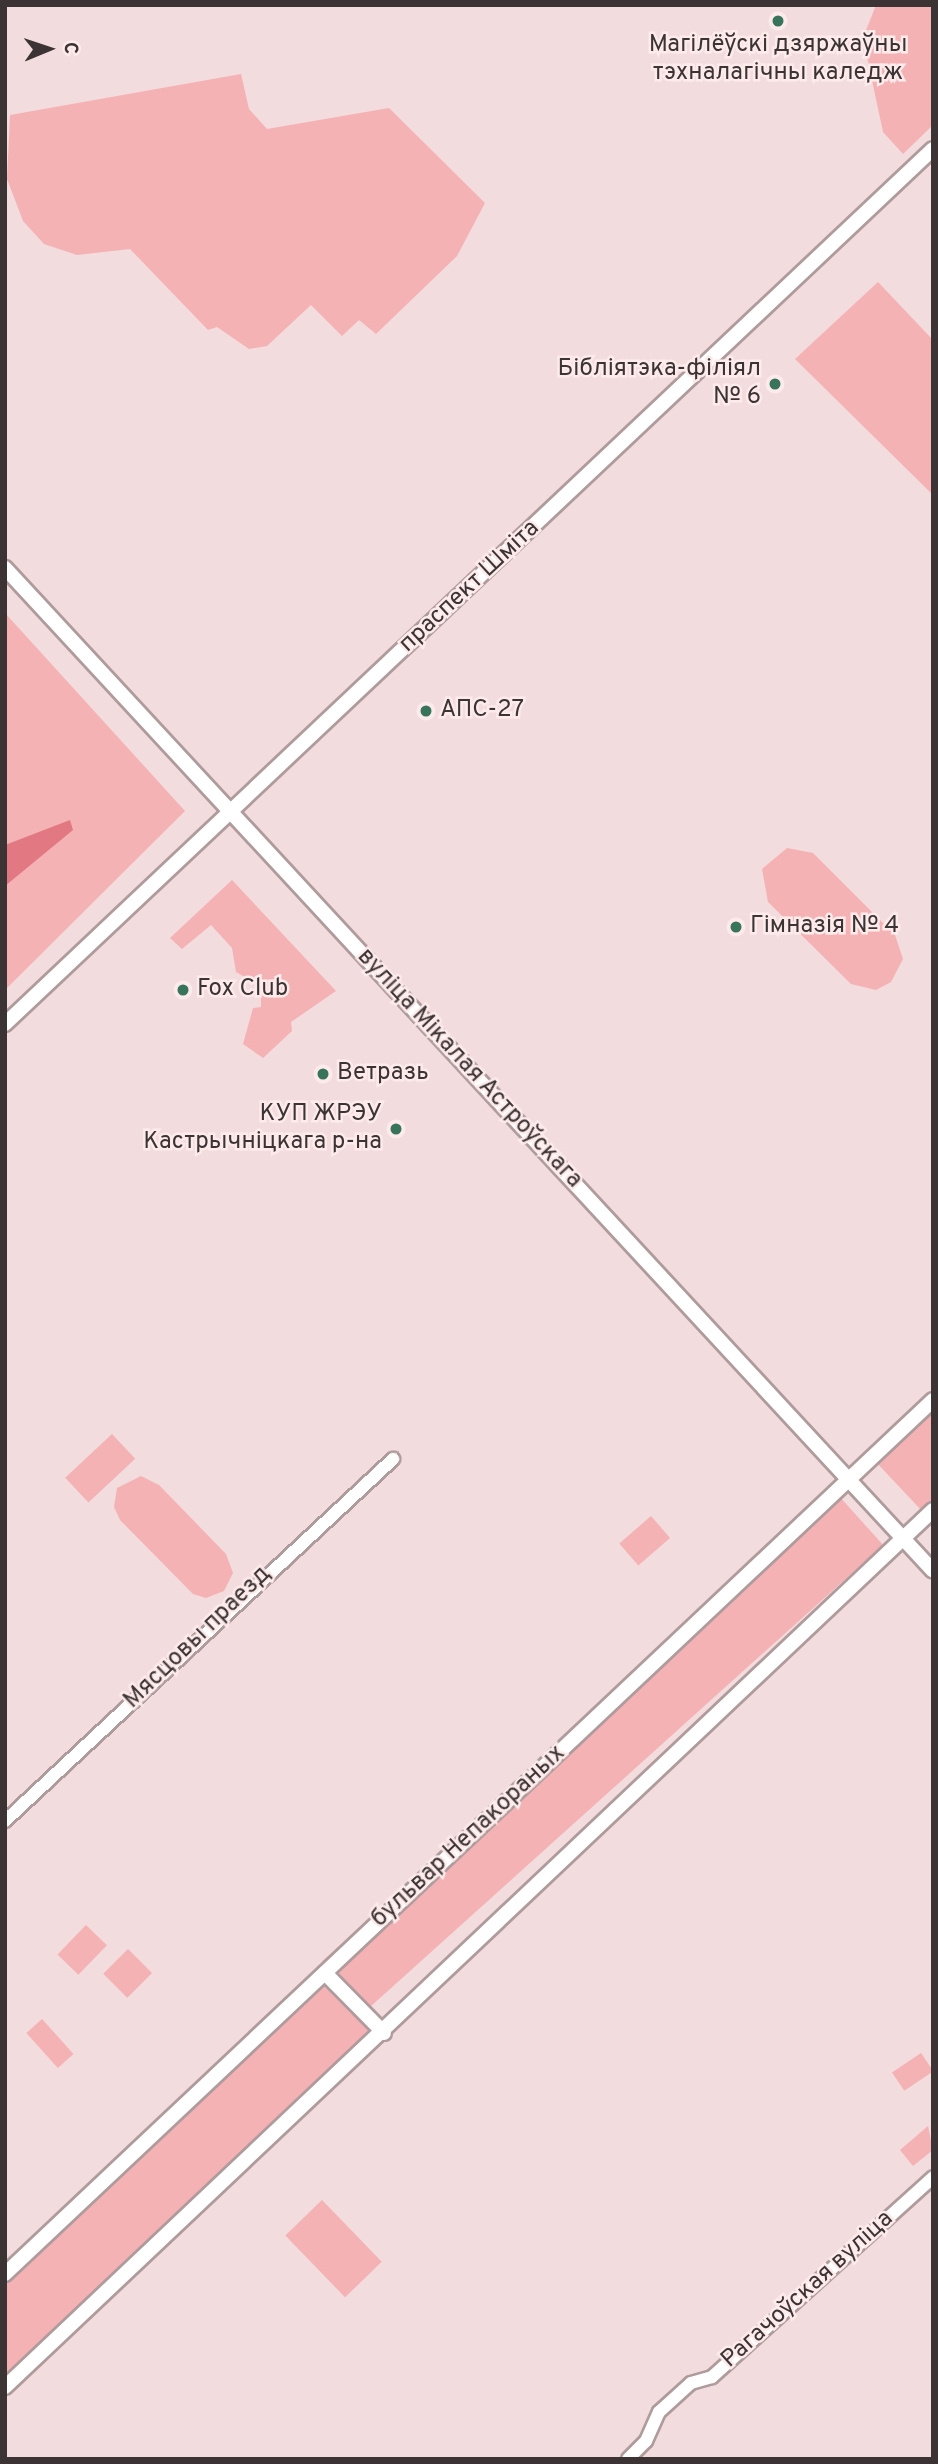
<!DOCTYPE html>
<html>
<head>
<meta charset="utf-8">
<style>
  body { margin:0 }
  #map { position:relative; width:938px; height:2464px; overflow:hidden; background:#f3dcdd; font-family:Overpass,sans-serif }
  div>[style] { position:absolute }
  .green>* { inset:0; background:#f4b2b5; transform-origin:0 0 }
  .forest>* { inset:0; background:#e27982 }
  .roads { filter:drop-shadow(2px 0 #b09b9c) drop-shadow(-2px 0 #b09b9c) drop-shadow(0 2px #b09b9c) drop-shadow(0 -2px #b09b9c) }
  .minor>* { height:12px; margin:-6px; padding:0 6px; transform-origin:6px; border-radius:6px; background:#fff }
  .major>* { height:14px; margin:-7px; padding:0 7px; transform-origin:7px; border-radius:7px; background:#fff }
  .dots>* { width:19px; height:19px; translate:-50% -50%; box-sizing:border-box; border:4px solid #fdebeb; border-radius:50% }
  span { translate:-50% -50%; white-space:nowrap; text-align:center; line-height:1.15; -webkit-text-stroke:5px #fdebeb; paint-order:stroke }
  .poi-label { font-size:24px; color:#3c3434 }
  .right { translate:-100% -50%; text-align:right }
  .left { translate:0 -50%; text-align:left }
  .street-label { font-size:24px; color:#3c3434 }
  .frame { position:absolute; inset:0; border:7px solid #3c3434; pointer-events:none }
  .north { position:absolute; left:14px; top:14px; width:70px; height:70px; -webkit-text-stroke:5px #fdebeb; paint-order:stroke; rotate:88deg; font-size:19px; font-weight:700; line-height:28px; text-align:center; color:#3c3434 }
  .north::after { content:''; display:block; margin:auto; width:24px; height:32px; background:#3c3434; clip-path:polygon(50% 0,100% 100%,50% 72%,0 100%) }
</style>
</head>
<body>
<div id="map">
  <div class="green">
    <div style="clip-path:polygon(876px 5px,933px 5px,933px 125px,903px 154px,883px 132px,863px 38px)"></div>
    <div style="clip-path:polygon(241px 74px,249px 109px,267px 129px,389px 108px,485px 203px,457px 256px,376px 334px,359px 320px,342px 336px,311px 305px,267px 346px,249px 349px,217px 327px,208px 330px,130px 249px,77px 255px,44px 244px,23px 221px,7px 179px,10px 115px)"></div>
    <div style="clip-path:polygon(878px 282px,933px 340px,933px 495px,795px 359px)"></div>
    <div style="clip-path:polygon(5px 613px,185px 811px,5px 990px)"></div>
    <div style="clip-path:polygon(787px 848px,813px 853px,895px 935px,903px 959px,891px 982px,876px 990px,851px 984px,768px 902px,762px 869px)"></div>
    <div style="clip-path:polygon(232px 880px,336px 991px,291px 1022px,292px 1031px,263px 1058px,243px 1044px,253px 1008px,261px 1007px,261px 986px,236px 972px,232px 948px,211px 925px,182px 949px,170px 938px)"></div>
    <div style="clip-path:polygon(933px 1403px,933px 1503px,923px 1512px,874px 1460px)"></div>
    <div style="left:112px;top:1434px;width:34px;height:64px;rotate:47deg"></div>
    <div style="clip-path:polygon(141px 1476px,159px 1485px,226px 1554px,233px 1573px,224px 1591px,206px 1598px,193px 1594px,120px 1520px,114px 1507px,117px 1488px)"></div>
    <div style="left:839px;top:1496px;width:66px;height:695px;rotate:48deg"></div>
    <div style="left:651px;top:1516px;width:29px;height:42px;rotate:49deg"></div>
    <div style="left:86px;top:1925px;width:29px;height:41px;rotate:44deg"></div>
    <div style="left:128px;top:1949px;width:34px;height:35px;rotate:45deg"></div>
    <div style="clip-path:polygon(323px 1985px,370px 2032px,5px 2380px,5px 2285px)"></div>
    <div style="left:42px;top:2019px;width:47px;height:21px;rotate:48deg"></div>
    <div style="left:921px;top:2053px;width:22px;height:35px;rotate:56deg"></div>
    <div style="clip-path:polygon(928px 2126px,933px 2150px,913px 2166px,900px 2150px)"></div>
    <div style="left:322px;top:2200px;width:86px;height:51px;rotate:46deg"></div>
  </div>
  <div class="forest">
    <div style="clip-path:polygon(70px 820px,73px 830px,5px 886px,5px 845px)"></div>
  </div>
  <div class="roads">
    <div class="minor">
      <div style="left:5px;top:1821px;width:531px;rotate:-43.01deg"></div>
      <div style="left:628px;top:2459px;width:25px;rotate:-45deg"></div>
      <div style="left:646px;top:2441px;width:32px;rotate:-66deg"></div>
      <div style="left:659px;top:2412px;width:43px;rotate:-42.2deg"></div>
      <div style="left:691px;top:2383px;width:22px;rotate:-16deg"></div>
      <div style="left:712px;top:2377px;width:298px;rotate:-42.1deg"></div>
    </div>
    <div class="major">
      <div style="left:5px;top:568px;width:1366px;rotate:47.22deg"></div>
      <div style="left:5px;top:1024px;width:1275px;rotate:-43.32deg"></div>
      <div style="left:325px;top:1973px;width:84px;rotate:45.5deg"></div>
      <div style="left:5px;top:2274px;width:1275px;rotate:-43.28deg"></div>
      <div style="left:5px;top:2387px;width:1277px;rotate:-43.38deg"></div>
    </div>
  </div>
  <div class="dots">
    <div style="left:778px;top:21px;background:#38735c"></div>
    <div style="left:775px;top:384px;background:#38735c"></div>
    <div style="left:426px;top:711px;background:#38735c"></div>
    <div style="left:736px;top:927px;background:#38735c"></div>
    <div style="left:183px;top:990px;background:#38735c"></div>
    <div style="left:323px;top:1074px;background:#38735c"></div>
    <div style="left:396px;top:1129px;background:#38735c"></div>
  </div>
  <div class="poi-label">
    <span style="left:778px;top:60px">Магілёўскі дзяржаўны<br>тэхналагічны каледж</span>
    <span class="right" style="left:761px;top:384px">Бібліятэка-філіял<br>№ 6</span>
    <span class="left" style="left:440px;top:711px">АПС-27</span>
    <span class="left" style="left:750px;top:927px">Гімназія № 4</span>
    <span class="left" style="left:197px;top:990px">Fox Club</span>
    <span class="left" style="left:337px;top:1074px">Ветразь</span>
    <span class="right" style="left:382px;top:1129px">КУП ЖРЭУ<br>Кастрычніцкага р-на</span>
  </div>
  <div class="street-label">
    <span style="left:470px;top:587px;rotate:-43deg">праспект Шміта</span>
    <span style="left:469px;top:1069px;rotate:47deg">вуліца Мікалая Астроўскага</span>
    <span style="left:198px;top:1638px;rotate:-44deg">Мясцовы праезд</span>
    <span style="left:469px;top:1837px;rotate:-43deg">бульвар Непакораных</span>
    <span style="left:808px;top:2290px;rotate:-42deg">Рагачоўская вуліца</span>
  </div>
  <div class="frame"></div>
  <div class="north">С</div>
</div>
</body>
</html>
